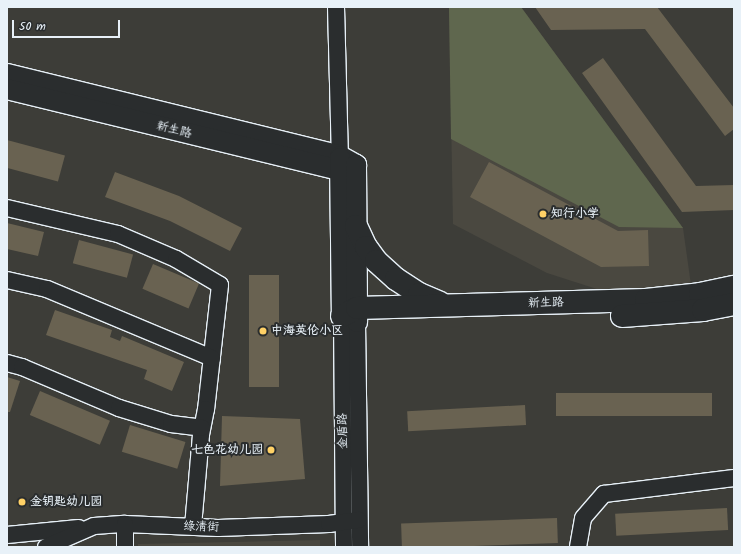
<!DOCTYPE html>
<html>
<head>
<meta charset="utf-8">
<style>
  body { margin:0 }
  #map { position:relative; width:741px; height:554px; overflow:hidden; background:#3d3d38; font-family:Kalam,"LXGW WenKai TC",sans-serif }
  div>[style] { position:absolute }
  .built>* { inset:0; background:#4a4840 }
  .green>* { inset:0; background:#5f674e }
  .building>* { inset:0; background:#696251; transform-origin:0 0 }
  .roads { filter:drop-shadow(1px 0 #e8f1f8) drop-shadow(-1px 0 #e8f1f8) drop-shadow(0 1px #e8f1f8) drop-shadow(0 -1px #e8f1f8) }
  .minor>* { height:16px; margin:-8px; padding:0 8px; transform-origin:8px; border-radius:8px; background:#2a2d2e }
  .tertiary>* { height:20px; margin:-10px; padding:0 10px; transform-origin:10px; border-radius:10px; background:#2a2d2e }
  .secondary>* { height:22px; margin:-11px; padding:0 11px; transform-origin:11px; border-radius:11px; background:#2a2d2e }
  .dots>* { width:11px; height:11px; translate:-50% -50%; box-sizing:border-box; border:2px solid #2a2d2e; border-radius:50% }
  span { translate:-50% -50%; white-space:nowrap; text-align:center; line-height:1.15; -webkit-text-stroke:4px #2a2d2e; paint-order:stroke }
  .street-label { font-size:12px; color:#e8f1f8 }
  .poi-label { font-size:12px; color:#e8f1f8; font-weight:700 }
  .left { translate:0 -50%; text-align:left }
  .right { translate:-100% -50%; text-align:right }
  .frame { position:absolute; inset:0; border:8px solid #e8f1f8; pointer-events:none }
  .scale { position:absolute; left:12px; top:20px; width:108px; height:18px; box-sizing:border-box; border:2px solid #e8f1f8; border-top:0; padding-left:5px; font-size:12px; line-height:14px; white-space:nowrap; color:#e8f1f8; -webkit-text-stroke:3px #2a2d2e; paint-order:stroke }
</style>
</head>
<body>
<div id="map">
  <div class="built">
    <div style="clip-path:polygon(449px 7px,521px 7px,683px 228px,691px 285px,603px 291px,547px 273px,453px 224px)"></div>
    <div style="clip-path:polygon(320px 540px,320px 547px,138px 547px,138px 544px)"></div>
  </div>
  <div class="green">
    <div style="clip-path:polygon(449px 7px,521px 7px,683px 228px,619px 227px,451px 139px)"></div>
  </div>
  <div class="building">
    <div style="clip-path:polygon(535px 7px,657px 7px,734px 108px,734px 129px,725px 136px,645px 29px,551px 30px)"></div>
    <div style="clip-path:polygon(603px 58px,696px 186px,734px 185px,734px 210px,682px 212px,582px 73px)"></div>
    <div style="left:7px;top:140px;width:60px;height:27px;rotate:15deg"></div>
    <div style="clip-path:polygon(489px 162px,618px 231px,648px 230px,649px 266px,601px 267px,470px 197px)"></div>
    <div style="clip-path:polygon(115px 172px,179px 196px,242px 228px,230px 251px,170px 221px,105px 197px)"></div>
    <div style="clip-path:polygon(7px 223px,44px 232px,38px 256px,7px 249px)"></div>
    <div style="left:79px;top:240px;width:56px;height:24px;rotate:15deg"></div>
    <div style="left:153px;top:264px;width:50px;height:27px;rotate:23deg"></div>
    <div style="left:249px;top:275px;width:30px;height:112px"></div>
    <div style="clip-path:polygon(55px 310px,112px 330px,110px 337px,120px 341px,122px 336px,184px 362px,172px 391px,144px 379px,147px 370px,46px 335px)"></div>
    <div style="clip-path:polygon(7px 377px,20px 381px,10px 412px,7px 412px)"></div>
    <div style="left:40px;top:391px;width:76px;height:26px;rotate:23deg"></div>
    <div style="left:712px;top:393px;width:23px;height:156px;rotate:90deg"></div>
    <div style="left:525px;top:405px;width:20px;height:118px;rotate:87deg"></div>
    <div style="clip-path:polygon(222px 416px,300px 419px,305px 479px,220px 486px)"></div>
    <div style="left:130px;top:425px;width:58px;height:28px;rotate:17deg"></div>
    <div style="left:727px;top:508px;width:22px;height:112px;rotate:87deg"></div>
    <div style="left:557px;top:518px;width:25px;height:156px;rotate:88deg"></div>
  </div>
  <div class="roads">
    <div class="minor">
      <div style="left:336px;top:7px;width:149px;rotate:88.5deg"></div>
      <div style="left:7px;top:208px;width:114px;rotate:13.2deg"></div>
      <div style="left:118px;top:234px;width:63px;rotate:23.3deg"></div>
      <div style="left:176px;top:259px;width:51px;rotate:30.6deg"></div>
      <div style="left:220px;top:285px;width:125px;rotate:96.4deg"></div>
      <div style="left:206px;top:409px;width:26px;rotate:101deg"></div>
      <div style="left:201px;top:435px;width:92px;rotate:95deg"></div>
      <div style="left:7px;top:280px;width:41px;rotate:12.7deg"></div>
      <div style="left:47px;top:289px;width:179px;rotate:22.7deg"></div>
      <div style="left:342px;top:316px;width:231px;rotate:89.5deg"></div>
      <div style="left:357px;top:322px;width:225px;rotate:89.2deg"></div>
      <div style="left:7px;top:363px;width:16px;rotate:15deg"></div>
      <div style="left:22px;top:367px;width:105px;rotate:22.9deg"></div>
      <div style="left:119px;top:408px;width:54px;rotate:17.1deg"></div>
      <div style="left:171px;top:424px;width:31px;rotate:7deg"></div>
      <div style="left:7px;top:535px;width:72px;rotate:-5.6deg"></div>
      <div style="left:46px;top:547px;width:52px;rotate:-23.6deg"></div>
      <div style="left:94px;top:526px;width:31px;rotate:-4deg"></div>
      <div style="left:125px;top:524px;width:93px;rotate:2.5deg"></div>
      <div style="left:218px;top:528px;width:111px;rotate:-2.1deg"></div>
      <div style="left:329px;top:524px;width:30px;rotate:-8deg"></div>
      <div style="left:125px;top:547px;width:23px;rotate:-90deg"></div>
      <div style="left:578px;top:547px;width:29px;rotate:-80deg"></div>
      <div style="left:583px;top:518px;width:32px;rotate:-49deg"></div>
      <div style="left:604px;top:494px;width:131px;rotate:-7deg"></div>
    </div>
    <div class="tertiary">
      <div style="left:7px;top:74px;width:343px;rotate:13.8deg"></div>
      <div style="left:340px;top:156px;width:18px;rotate:29deg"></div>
      <div style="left:7px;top:89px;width:343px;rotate:13.7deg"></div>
      <div style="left:340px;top:170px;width:17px;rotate:-17deg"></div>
      <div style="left:340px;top:158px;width:158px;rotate:89.3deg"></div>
      <div style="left:356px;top:165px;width:157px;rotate:89.6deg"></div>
    </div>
    <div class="secondary">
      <div style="left:356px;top:226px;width:23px;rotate:65deg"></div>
      <div style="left:366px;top:247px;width:17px;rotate:54deg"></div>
      <div style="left:376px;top:261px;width:27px;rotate:42deg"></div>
      <div style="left:396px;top:279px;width:27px;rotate:33deg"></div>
      <div style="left:419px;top:294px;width:23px;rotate:23deg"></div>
      <div style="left:342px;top:316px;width:17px;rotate:-28deg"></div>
      <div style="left:357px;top:308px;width:289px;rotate:-1.6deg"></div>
      <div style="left:646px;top:300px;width:54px;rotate:-6.3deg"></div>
      <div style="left:700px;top:294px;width:35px;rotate:-12deg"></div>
      <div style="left:622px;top:316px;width:81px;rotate:-4.2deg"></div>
      <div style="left:703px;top:310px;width:32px;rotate:-11deg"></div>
    </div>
  </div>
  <div class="dots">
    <div style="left:543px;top:214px;background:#ffd166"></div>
    <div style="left:263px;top:331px;background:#ffd166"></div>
    <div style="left:271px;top:450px;background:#ffd166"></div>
    <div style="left:22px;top:502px;background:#ffd166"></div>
  </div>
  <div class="street-label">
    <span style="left:174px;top:130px;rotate:14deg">新生路</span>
    <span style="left:546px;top:303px;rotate:-2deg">新生路</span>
    <span style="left:343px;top:431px;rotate:-91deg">金盾路</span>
    <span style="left:201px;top:527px;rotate:2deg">绿清街</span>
  </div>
  <div class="poi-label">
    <span class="left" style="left:551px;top:214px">知行小学</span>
    <span class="left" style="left:271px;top:331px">中海英伦小区</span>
    <span class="right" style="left:263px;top:450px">七色花幼儿园</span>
    <span class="left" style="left:30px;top:502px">金钥匙幼儿园</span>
  </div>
  <div class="frame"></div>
  <div class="scale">50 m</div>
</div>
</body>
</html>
